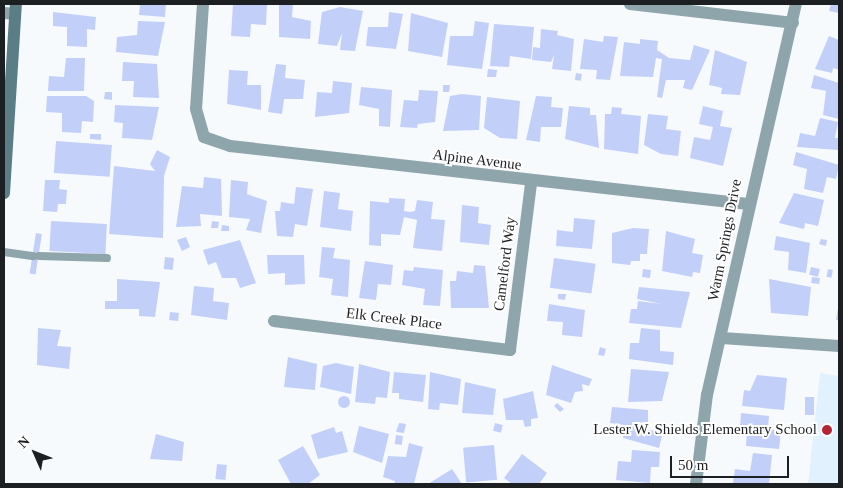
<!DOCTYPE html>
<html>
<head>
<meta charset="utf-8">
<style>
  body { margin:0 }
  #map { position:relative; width:843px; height:488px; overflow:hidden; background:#f7fafd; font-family:Georgia,serif }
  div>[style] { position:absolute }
  .built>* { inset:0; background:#e2f1fe }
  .building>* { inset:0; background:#c2cff9; transform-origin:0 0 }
  .round { border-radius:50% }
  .service>* { height:8px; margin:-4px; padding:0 4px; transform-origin:4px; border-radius:4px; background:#8fa5ac }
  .minor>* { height:12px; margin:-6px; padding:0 6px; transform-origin:6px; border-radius:6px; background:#8fa5ac }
  .secondary>* { height:12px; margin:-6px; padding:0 6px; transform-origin:6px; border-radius:6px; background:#5b7d86 }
  .dots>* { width:14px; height:14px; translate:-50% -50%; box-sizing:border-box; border:2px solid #fff; border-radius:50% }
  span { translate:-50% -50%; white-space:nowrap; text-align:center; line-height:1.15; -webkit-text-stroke:4px #fff; paint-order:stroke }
  .street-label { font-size:15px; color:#1d2023 }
  .poi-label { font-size:15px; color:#1d2023 }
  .right { translate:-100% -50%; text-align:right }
  .frame { position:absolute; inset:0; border:5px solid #1d2023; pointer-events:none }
  .north { position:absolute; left:10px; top:428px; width:50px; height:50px; -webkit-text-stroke:4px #fff; paint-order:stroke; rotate:314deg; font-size:14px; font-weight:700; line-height:20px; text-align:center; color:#1d2023 }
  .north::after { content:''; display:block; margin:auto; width:18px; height:22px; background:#1d2023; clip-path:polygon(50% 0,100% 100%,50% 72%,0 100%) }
  .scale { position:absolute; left:670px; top:456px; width:119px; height:22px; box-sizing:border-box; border:2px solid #1d2023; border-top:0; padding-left:6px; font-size:15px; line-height:18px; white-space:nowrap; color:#1d2023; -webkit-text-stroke:4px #fff; paint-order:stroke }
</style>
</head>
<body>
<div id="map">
  <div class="built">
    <div style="clip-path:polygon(820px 373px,839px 376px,839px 484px,808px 484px)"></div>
  </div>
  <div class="building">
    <div style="clip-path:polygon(140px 4px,166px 4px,165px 17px,139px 15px)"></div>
    <div style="clip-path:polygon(233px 4px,267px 4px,266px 25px,251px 24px,250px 37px,231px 36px)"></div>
    <div style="clip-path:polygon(279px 4px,293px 4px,292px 17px,311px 21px,310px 39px,279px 37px)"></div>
    <div style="clip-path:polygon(831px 4px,839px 4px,839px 13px,829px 11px)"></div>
    <div style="clip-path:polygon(340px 7px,363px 11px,355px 51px,340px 50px,342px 33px,337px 46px,318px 44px,322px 12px)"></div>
    <div style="clip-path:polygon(53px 12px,96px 17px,95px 30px,87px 29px,87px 47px,67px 46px,67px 27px,53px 26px)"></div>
    <div style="clip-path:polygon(389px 12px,403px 14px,396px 49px,366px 46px,368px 27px,388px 27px)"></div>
    <div style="clip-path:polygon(411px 13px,448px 23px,442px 57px,408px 51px)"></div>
    <div style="clip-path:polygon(138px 21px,165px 22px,158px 56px,116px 52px,117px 37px,137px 35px)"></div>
    <div style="clip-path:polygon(475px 21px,489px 23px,482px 69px,447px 65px,450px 36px,473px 36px)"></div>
    <div style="clip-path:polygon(494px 24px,534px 27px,531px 59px,510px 56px,509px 67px,490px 66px)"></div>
    <div style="clip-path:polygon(541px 29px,558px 31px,557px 35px,574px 39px,571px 71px,552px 69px,554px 55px,551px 62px,532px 60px,533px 47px,540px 48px)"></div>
    <div style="clip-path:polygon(604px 36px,618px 37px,610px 80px,596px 79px,597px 70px,580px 69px,584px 39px,603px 42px)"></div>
    <div style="clip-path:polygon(829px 36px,839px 40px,839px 70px,833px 68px,832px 73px,815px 69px)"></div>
    <div style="clip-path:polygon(640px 39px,658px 41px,657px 50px,669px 58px,690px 60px,694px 45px,710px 50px,692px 90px,683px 88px,685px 80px,666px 80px,662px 98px,657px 97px,662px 59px,656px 58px,653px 77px,620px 76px,624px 42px,640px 44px)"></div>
    <div style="clip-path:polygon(715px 50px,747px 62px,740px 95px,721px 94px,722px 88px,709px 85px)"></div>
    <div style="clip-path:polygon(66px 58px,85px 58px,84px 91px,48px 91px,49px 76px,64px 77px)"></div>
    <div style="clip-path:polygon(123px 62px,157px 64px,159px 98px,133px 97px,134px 81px,122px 81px)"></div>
    <div style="clip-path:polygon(276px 64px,286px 65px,285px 78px,305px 80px,303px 99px,284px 99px,282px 114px,268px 112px)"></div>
    <div style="clip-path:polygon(488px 69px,497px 70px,496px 77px,487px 77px)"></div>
    <div style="clip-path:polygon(229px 70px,248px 71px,247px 85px,261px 85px,261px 110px,227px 104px)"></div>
    <div style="left:576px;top:73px;width:6px;height:7px;rotate:9deg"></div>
    <div style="clip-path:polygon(814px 75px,839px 83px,839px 119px,823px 115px,826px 91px,811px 88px)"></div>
    <div style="clip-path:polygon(333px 81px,352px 83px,349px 113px,315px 117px,317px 92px,332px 93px)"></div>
    <div style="clip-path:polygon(443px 85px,450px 85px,449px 92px,443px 92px)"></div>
    <div style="clip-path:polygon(361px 87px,392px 90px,390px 127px,379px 126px,379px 109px,359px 105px)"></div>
    <div style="clip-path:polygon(419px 90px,438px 91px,435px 122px,418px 124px,417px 128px,400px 127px,404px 100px,418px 101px)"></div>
    <div style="clip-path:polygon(105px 92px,112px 92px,112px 100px,104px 99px)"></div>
    <div style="clip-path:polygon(462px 94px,481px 96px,479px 130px,443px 131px,450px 96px)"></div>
    <div style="clip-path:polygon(47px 96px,86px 96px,94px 101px,93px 122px,82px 121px,81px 133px,62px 132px,62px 113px,46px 112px)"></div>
    <div style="clip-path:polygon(536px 96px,552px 97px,551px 107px,563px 108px,561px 127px,541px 127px,540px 142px,526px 140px)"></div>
    <div style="clip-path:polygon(487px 97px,520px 101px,517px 139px,500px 138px,484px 128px)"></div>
    <div style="clip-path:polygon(115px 105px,159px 107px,152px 140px,122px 138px,123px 123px,114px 122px)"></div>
    <div style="clip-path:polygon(569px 106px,590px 108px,590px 115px,596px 115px,599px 148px,565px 139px)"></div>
    <div style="clip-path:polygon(703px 106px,723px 111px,720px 126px,732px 128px,723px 166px,690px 158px,694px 137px,710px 140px,713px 127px,699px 124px)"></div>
    <div style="clip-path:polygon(612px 107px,622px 108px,621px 114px,641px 116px,638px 154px,604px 149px,605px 114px,611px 114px)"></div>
    <div style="clip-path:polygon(648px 114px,668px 116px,666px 129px,681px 131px,678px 156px,661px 154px,644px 145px)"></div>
    <div style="clip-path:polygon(820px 118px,838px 122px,835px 138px,839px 138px,839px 150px,797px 147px,800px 133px,815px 136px)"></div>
    <div style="clip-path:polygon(90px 134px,101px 134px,101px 140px,90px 139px)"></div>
    <div style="left:56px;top:141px;width:56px;height:32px;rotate:4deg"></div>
    <div style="clip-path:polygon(157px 150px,170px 157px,164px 176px,163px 238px,109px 234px,114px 166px,155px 171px,150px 164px)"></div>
    <div style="clip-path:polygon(796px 152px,839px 165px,836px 179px,827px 177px,823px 193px,804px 189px,807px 169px,793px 165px)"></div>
    <div style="clip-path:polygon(204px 177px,221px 179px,222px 216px,200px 214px,201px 226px,176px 227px,182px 186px,203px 188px)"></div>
    <div style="clip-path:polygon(45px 180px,60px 180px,59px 189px,67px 190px,66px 204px,58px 204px,57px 212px,43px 211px)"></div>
    <div style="clip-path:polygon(231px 180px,248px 182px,247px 194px,267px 201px,261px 233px,246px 230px,250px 219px,229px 217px)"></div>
    <div style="clip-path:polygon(296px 187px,313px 189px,307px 226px,295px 224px,293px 237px,277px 236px,275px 211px,280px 211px,281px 202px,294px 204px)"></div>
    <div style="clip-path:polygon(324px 191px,340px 193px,338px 209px,353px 211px,351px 231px,320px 227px)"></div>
    <div style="clip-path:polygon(794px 193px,824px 200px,818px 226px,805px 223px,804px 229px,779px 223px)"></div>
    <div style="clip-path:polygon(389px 198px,405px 199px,404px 211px,410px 212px,415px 211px,417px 200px,433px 202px,431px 219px,445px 220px,442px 251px,413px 248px,417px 220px,404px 217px,400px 235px,381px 234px,381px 246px,369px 245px,370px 201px,389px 203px)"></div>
    <div style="clip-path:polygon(462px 205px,479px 207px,478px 223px,491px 225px,489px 245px,460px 242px)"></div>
    <div style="clip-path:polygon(574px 218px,595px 220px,592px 249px,556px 246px,557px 230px,573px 232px)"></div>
    <div style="left:51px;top:221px;width:56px;height:30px;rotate:3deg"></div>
    <div style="clip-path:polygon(212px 221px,219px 222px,218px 228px,211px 228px)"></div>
    <div style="clip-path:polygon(222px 225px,229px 226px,229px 231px,221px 231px)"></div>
    <div style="clip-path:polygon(633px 228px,649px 229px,647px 254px,640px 254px,640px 261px,631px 261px,630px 265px,612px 263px,612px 233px)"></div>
    <div style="clip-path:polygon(666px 231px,695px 239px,692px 253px,703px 255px,700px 273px,693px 272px,692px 277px,662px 271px)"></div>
    <div style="left:36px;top:233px;width:6px;height:41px;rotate:9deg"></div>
    <div style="clip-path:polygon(776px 236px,810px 243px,806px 273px,788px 270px,789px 252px,774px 250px)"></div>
    <div style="clip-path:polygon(186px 237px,190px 247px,182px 251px,177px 240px)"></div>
    <div style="clip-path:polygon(821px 239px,827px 240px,826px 246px,819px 244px)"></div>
    <div style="clip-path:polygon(240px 240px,256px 283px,240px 288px,236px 278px,222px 278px,216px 262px,208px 265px,203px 250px)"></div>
    <div style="clip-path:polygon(322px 247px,335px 248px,333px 258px,350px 260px,348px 297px,331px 295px,333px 279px,319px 277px)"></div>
    <div style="clip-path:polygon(267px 255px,304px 255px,305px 284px,285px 285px,285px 273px,268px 274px)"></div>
    <div style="left:165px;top:257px;width:9px;height:12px;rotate:6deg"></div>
    <div style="left:554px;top:258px;width:42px;height:30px;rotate:8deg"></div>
    <div style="clip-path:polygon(365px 261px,393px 265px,391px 285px,378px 284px,376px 300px,359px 298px)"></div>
    <div style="clip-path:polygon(474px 265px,485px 266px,489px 308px,451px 308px,450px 281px,456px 281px,457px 271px,473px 273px)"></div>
    <div style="clip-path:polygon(414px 267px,443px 270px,440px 306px,423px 305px,425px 289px,402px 285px,404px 270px,413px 271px)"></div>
    <div style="left:811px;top:267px;width:9px;height:8px;rotate:13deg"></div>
    <div style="left:643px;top:269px;width:8px;height:8px;rotate:7deg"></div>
    <div style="left:828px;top:269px;width:5px;height:8px;rotate:11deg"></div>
    <div style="left:812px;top:277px;width:8px;height:6px;rotate:7deg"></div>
    <div style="clip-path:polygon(117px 279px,160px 282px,155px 317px,139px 316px,139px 309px,105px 309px,105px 301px,117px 301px)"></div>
    <div style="clip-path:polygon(769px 279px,811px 287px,808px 316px,771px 313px)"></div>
    <div style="clip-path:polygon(194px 286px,214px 288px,213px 301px,229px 303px,227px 320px,191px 315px)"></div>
    <div style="clip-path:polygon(639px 287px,690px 292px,681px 328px,629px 323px,631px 309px,637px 309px,638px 301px,662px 304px,637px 299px)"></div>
    <div style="clip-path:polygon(558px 294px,566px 294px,565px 300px,558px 299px)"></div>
    <div style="clip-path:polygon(839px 302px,839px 320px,836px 320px)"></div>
    <div style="clip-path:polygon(549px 304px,585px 310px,582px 337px,562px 335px,563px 322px,547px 321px)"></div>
    <div style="left:170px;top:312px;width:9px;height:8px;rotate:6deg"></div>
    <div style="clip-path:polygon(38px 328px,61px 330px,57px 346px,71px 347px,69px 369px,37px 365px)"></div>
    <div style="clip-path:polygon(641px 328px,660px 330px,660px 351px,674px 352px,673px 365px,629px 359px,630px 343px,639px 343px)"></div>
    <div style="clip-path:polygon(600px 347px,606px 349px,604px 356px,598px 355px)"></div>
    <div style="clip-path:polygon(288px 357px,317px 364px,315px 390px,284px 387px)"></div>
    <div style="clip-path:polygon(336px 363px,354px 367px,351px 394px,320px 387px,323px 366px)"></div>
    <div style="clip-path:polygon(359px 364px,390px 372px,387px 398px,376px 397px,375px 404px,355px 402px)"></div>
    <div style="clip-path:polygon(552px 365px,592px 379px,589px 386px,582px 384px,583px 391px,575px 392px,571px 403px,546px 395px)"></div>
    <div style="clip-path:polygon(631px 369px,669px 372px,662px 401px,628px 402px)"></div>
    <div style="clip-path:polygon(394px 372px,426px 375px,423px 402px,399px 399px,399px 393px,392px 393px)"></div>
    <div style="clip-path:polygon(430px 372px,461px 379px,458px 405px,440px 403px,439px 410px,428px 409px)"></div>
    <div style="clip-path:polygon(757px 375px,787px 378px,784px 410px,742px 406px,744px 390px,750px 391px)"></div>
    <div style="clip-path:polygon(465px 382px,496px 389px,493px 415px,462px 413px)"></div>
    <div style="clip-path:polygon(533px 391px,538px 418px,531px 419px,531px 426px,525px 427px,523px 420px,506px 420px,503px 399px)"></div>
    <div class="round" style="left:338px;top:396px;width:12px;height:12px"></div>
    <div style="left:805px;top:397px;width:9px;height:18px"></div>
    <div style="clip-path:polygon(557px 403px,564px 409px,560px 412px,554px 406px)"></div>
    <div style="clip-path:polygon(612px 407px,648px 410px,648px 430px,663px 432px,659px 448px,623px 438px,624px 425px,610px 423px)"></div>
    <div style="clip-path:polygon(741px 413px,769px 416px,768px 429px,781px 431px,779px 449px,746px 446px,747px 429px,740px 429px)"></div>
    <div style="clip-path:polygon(399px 423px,406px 424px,404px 433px,396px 432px)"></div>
    <div style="left:495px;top:423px;width:8px;height:8px;rotate:14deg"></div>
    <div style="clip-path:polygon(359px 426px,389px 434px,382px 463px,353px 452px)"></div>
    <div style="clip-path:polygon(334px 427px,336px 433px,342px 431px,348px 452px,318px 459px,311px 435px)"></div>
    <div style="clip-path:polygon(156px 434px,184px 442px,182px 461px,150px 459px)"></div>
    <div style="left:396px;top:435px;width:7px;height:9px;rotate:8deg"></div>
    <div style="clip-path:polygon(409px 443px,423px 447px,414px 484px,394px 484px,395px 481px,383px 477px,388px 456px,406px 457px)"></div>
    <div style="left:494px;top:445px;width:35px;height:31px;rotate:85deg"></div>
    <div style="clip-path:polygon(303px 446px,320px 475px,308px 484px,291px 484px,278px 460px)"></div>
    <div style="clip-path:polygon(632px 450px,660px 452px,659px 467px,651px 467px,650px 483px,616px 480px,618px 461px,631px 462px)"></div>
    <div style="clip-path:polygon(753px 453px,772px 455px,769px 484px,733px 483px,735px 469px,750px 471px)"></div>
    <div style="clip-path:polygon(522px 454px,547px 473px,539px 484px,512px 484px,504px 478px)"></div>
    <div style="left:217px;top:464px;width:10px;height:15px;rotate:6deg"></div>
    <div style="clip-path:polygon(452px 469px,462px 484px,428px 484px)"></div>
  </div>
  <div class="service">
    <div style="left:4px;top:252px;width:30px;rotate:8deg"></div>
    <div style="left:39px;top:256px;width:68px;rotate:1.7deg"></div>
  </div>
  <div class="minor">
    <div style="left:203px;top:4px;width:105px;rotate:93.8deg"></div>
    <div style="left:196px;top:109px;width:29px;rotate:74deg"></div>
    <div style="left:204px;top:137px;width:28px;rotate:19deg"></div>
    <div style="left:230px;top:146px;width:521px;rotate:6.39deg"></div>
    <div style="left:630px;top:4px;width:164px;rotate:6.6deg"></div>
    <div style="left:4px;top:13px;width:11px;rotate:5deg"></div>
    <div style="left:274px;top:321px;width:238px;rotate:7deg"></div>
    <div style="left:510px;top:350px;width:168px;rotate:-82.8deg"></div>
    <div style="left:722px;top:338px;width:117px;rotate:3.9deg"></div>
    <div style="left:696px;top:484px;width:90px;rotate:-83deg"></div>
    <div style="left:707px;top:395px;width:401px;rotate:-77.2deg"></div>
  </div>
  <div class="secondary">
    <div style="left:4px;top:193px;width:189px;rotate:-86.4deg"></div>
  </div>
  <div class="dots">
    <div style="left:827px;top:430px;background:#b62534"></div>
  </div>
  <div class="street-label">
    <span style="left:477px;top:160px;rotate:7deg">Alpine Avenue</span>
    <span style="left:725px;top:240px;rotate:-79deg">Warm Springs Drive</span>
    <span style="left:505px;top:264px;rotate:-83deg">Camelford Way</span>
    <span style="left:394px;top:319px;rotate:7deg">Elk Creek Place</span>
  </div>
  <div class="poi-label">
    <span class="right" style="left:817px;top:430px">Lester W. Shields Elementary School</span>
  </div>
  <div class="frame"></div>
  <div class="north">N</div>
  <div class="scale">50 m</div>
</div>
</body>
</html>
